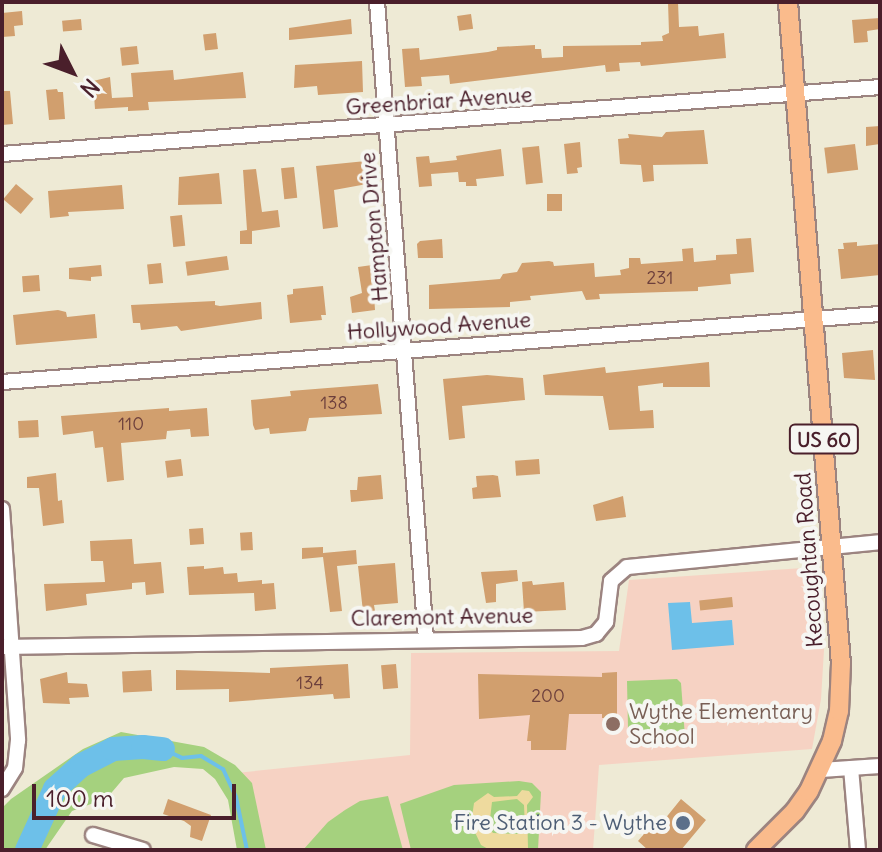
<!DOCTYPE html>
<html>
<head>
<meta charset="utf-8">
<style>
  body { margin:0 }
  #map { position:relative; width:882px; height:852px; overflow:hidden; background:#eeead5; font-family:Delius,sans-serif }
  div>[style] { position:absolute }
  .built>* { inset:0; background:#f6d2c3 }
  .green>* { inset:0; background:#a5d17e }
  .sand>* { inset:0; background:#eeda9e }
  .water>* { inset:0; background:#6dc0e9 }
  .stream>* { height:4px; margin:-2px; padding:0 2px; transform-origin:2px; border-radius:2px; background:#6dc0e9 }
  .river>* { height:24px; margin:-12px; padding:0 12px; transform-origin:12px; border-radius:12px; background:#6dc0e9 }
  .building>* { inset:0; background:#d19f6e; transform-origin:0 0 }
  .roads { filter:drop-shadow(2px 0 #9c8480) drop-shadow(-2px 0 #9c8480) drop-shadow(0 2px #9c8480) drop-shadow(0 -2px #9c8480) }
  .minor>* { height:14px; margin:-7px; padding:0 7px; transform-origin:7px; border-radius:7px; background:#fff }
  .major>* { height:18px; margin:-9px; padding:0 9px; transform-origin:9px; border-radius:9px; background:#fabb8c }
  .dots>* { width:22px; height:22px; translate:-50% -50%; box-sizing:border-box; border:4px solid #f6f6f2; border-radius:50% }
  span { translate:-50% -50%; white-space:nowrap; text-align:center; line-height:1.15; -webkit-text-stroke:8px #f6f6f2; paint-order:stroke }
  .number-label { font-size:18px; color:#6c3f3c }
  .number-label span { -webkit-text-stroke-width:0 }
  .shield-label span { padding:2px 6px; background:#f6f6f2; border:2px solid; border-radius:6px; -webkit-text-stroke-width:0 }
  .shield-label { font-size:20px; color:#4a1f2b; font-weight:700 }
  .street-label { font-size:22px; color:#4a1f2b }
  .education-label { font-size:22px; color:#785e54 }
  .left { translate:0 -50%; text-align:left }
  .service-label { font-size:22px; color:#4e5e75 }
  .right { translate:-100% -50%; text-align:right }
  .frame { position:absolute; inset:0; border:4px solid #4a1f2b; pointer-events:none }
  .north { position:absolute; left:32px; top:32px; width:80px; height:80px; -webkit-text-stroke:6px #f6f6f2; paint-order:stroke; rotate:132deg; font-size:22px; font-weight:700; line-height:32px; text-align:center; color:#4a1f2b }
  .north::after { content:''; display:block; margin:auto; width:28px; height:36px; background:#4a1f2b; clip-path:polygon(50% 0,100% 100%,50% 72%,0 100%) }
  .scale { position:absolute; left:32px; top:784px; width:204px; height:36px; box-sizing:border-box; border:4px solid #4a1f2b; border-top:0; padding-left:10px; font-size:24px; line-height:28px; white-space:nowrap; color:#4a1f2b; -webkit-text-stroke:6px #f6f6f2; paint-order:stroke }
</style>
</head>
<body>
<div id="map">
  <div class="built">
    <div style="clip-path:polygon(818px 567px,824px 650px,821px 699px,812px 749px,599px 765px,593px 850px,247px 850px,226px 774px,410px 755px,411px 653px,619px 651px,629px 580px)"></div>
  </div>
  <div class="green">
    <div style="clip-path:polygon(677px 679px,681px 683px,685px 737px,640px 740px,628px 728px,627px 681px)"></div>
    <div style="clip-path:polygon(121px 732px,204px 747px,235px 765px,252px 783px,266px 850px,237px 850px,228px 800px,215px 779px,203px 769px,174px 767px,124px 778px,107px 798px,72px 811px,45px 850px,2px 850px,2px 808px,11px 799px,83px 749px)"></div>
    <div style="clip-path:polygon(519px 781px,532px 783px,541px 792px,538px 850px,411px 850px,400px 804px,454px 785px)"></div>
    <div style="clip-path:polygon(388px 796px,403px 850px,303px 850px,328px 822px,345px 810px,360px 801px)"></div>
  </div>
  <div class="sand">
    <div style="clip-path:polygon(evenodd,522px 790px,529px 791px,533px 797px,527px 805px,528px 848px,490px 850px,481px 845px,471px 824px,474px 803px,488px 793px,494px 797px,517px 796px,522px 790px,517px 799px,524px 805px,525px 829px,517px 834px,493px 833px,489px 828px,492px 802px,517px 799px)"></div>
  </div>
  <div class="water">
    <div style="clip-path:polygon(690px 602px,692px 623px,732px 620px,734px 645px,672px 650px,668px 603px)"></div>
  </div>
  <div class="stream">
    <div style="left:163px;top:749px;width:21px;rotate:25deg"></div>
    <div style="left:182px;top:758px;width:19px;rotate:-6deg"></div>
    <div style="left:201px;top:756px;width:26px;rotate:31deg"></div>
    <div style="left:223px;top:769px;width:31px;rotate:65deg"></div>
    <div style="left:236px;top:797px;width:54px;rotate:78.3deg"></div>
  </div>
  <div class="river">
    <div style="left:27px;top:850px;width:67px;rotate:-65.3deg"></div>
    <div style="left:55px;top:789px;width:36px;rotate:-42deg"></div>
    <div style="left:82px;top:765px;width:35px;rotate:-27deg"></div>
    <div style="left:113px;top:749px;width:30px;rotate:-4deg"></div>
    <div style="left:143px;top:747px;width:20px;rotate:6deg"></div>
  </div>
  <div class="building">
    <div style="clip-path:polygon(668px 2px,678px 2px,679px 27px,698px 26px,699px 36px,724px 33px,726px 58px,641px 66px,640px 62px,619px 63px,620px 71px,606px 72px,605px 65px,450px 84px,449px 75px,421px 77px,422px 86px,405px 87px,402px 49px,419px 48px,420px 60px,488px 52px,497px 50px,497px 47px,535px 45px,535px 49px,541px 49px,542px 58px,563px 57px,563px 46px,641px 45px,641px 42px,663px 41px,662px 36px,669px 33px)"></div>
    <div style="clip-path:polygon(22px 11px,23px 25px,14px 26px,15px 36px,2px 37px,2px 13px)"></div>
    <div style="left:471px;top:14px;width:15px;height:14px;rotate:82deg"></div>
    <div style="clip-path:polygon(880px 18px,880px 29px,867px 31px,868px 42px,854px 43px,852px 20px)"></div>
    <div style="left:81px;top:19px;width:11px;height:19px;rotate:85deg"></div>
    <div style="clip-path:polygon(351px 19px,352px 34px,289px 40px,289px 28px)"></div>
    <div style="left:216px;top:33px;width:16px;height:13px;rotate:83deg"></div>
    <div style="left:137px;top:46px;width:18px;height:17px;rotate:84deg"></div>
    <div style="clip-path:polygon(362px 61px,363px 92px,318px 95px,317px 86px,294px 88px,295px 65px)"></div>
    <div style="clip-path:polygon(173px 70px,174px 80px,243px 72px,246px 98px,148px 102px,149px 110px,128px 111px,128px 107px,95px 109px,93px 81px,110px 77px,112px 98px,133px 97px,131px 73px)"></div>
    <div style="clip-path:polygon(57px 89px,58px 92px,63px 92px,65px 119px,49px 120px,46px 90px)"></div>
    <div style="clip-path:polygon(2px 91px,10px 91px,13px 124px,2px 125px)"></div>
    <div style="clip-path:polygon(880px 126px,880px 144px,866px 146px,866px 127px)"></div>
    <div style="clip-path:polygon(704px 130px,708px 164px,653px 165px,654px 181px,643px 182px,641px 165px,620px 164px,618px 139px,629px 138px,628px 134px,662px 137px,666px 132px)"></div>
    <div style="clip-path:polygon(580px 142px,582px 167px,577px 168px,578px 173px,567px 174px,564px 144px)"></div>
    <div style="left:855px;top:144px;width:26px;height:31px;rotate:83deg"></div>
    <div style="left:539px;top:146px;width:37px;height:17px;rotate:84deg"></div>
    <div style="clip-path:polygon(501px 149px,504px 176px,476px 179px,477px 186px,466px 186px,466px 182px,459px 182px,458px 172px,431px 174px,432px 186px,419px 187px,416px 157px,429px 156px,430px 163px,457px 160px,456px 156px)"></div>
    <div style="clip-path:polygon(366px 161px,367px 184px,334px 190px,338px 227px,323px 229px,316px 166px)"></div>
    <div style="left:294px;top:167px;width:31px;height:13px;rotate:84deg"></div>
    <div style="clip-path:polygon(256px 169px,262px 212px,278px 210px,280px 227px,252px 231px,252px 244px,240px 244px,240px 231px,247px 230px,243px 170px)"></div>
    <div style="clip-path:polygon(219px 173px,222px 204px,178px 205px,179px 177px)"></div>
    <div style="left:16px;top:184px;width:23px;height:20px;rotate:40deg"></div>
    <div style="clip-path:polygon(122px 185px,124px 209px,68px 212px,69px 216px,50px 218px,48px 191px)"></div>
    <div style="left:547px;top:194px;width:15px;height:17px"></div>
    <div style="left:182px;top:215px;width:31px;height:12px;rotate:84deg"></div>
    <div style="clip-path:polygon(751px 238px,754px 272px,730px 274px,731px 284px,698px 287px,698px 291px,599px 294px,600px 299px,586px 300px,582px 291px,530px 296px,531px 300px,510px 302px,510px 307px,429px 309px,429px 285px,500px 279px,503px 274px,517px 272px,522px 263px,549px 261px,553px 262px,554px 266px,594px 263px,595px 277px,621px 275px,620px 270px,629px 268px,629px 258px,640px 258px,641px 264px,683px 261px,682px 249px,693px 248px,694px 262px,716px 260px,716px 255px,737px 254px,736px 239px)"></div>
    <div style="clip-path:polygon(442px 239px,443px 258px,418px 258px,417px 244px,420px 241px)"></div>
    <div style="clip-path:polygon(857px 242px,857px 246px,880px 244px,880px 275px,841px 279px,838px 249px,844px 249px,843px 243px)"></div>
    <div style="left:227px;top:256px;width:14px;height:42px;rotate:82deg"></div>
    <div style="left:161px;top:263px;width:20px;height:14px;rotate:84deg"></div>
    <div style="clip-path:polygon(101px 265px,102px 276px,91px 277px,91px 281px,69px 279px,69px 268px)"></div>
    <div style="clip-path:polygon(372px 265px,375px 310px,352px 313px,350px 297px,362px 293px,358px 267px)"></div>
    <div style="left:39px;top:275px;width:16px;height:17px;rotate:86deg"></div>
    <div style="clip-path:polygon(323px 286px,326px 315px,321px 315px,322px 320px,290px 323px,287px 295px,293px 294px,293px 289px)"></div>
    <div style="clip-path:polygon(215px 301px,215px 305px,220px 306px,261px 302px,262px 319px,181px 331px,177px 326px,141px 330px,140px 323px,133px 323px,131px 305px)"></div>
    <div style="clip-path:polygon(58px 310px,66px 312px,67px 317px,95px 314px,97px 338px,16px 345px,13px 315px)"></div>
    <div style="clip-path:polygon(873px 350px,875px 380px,844px 378px,842px 353px)"></div>
    <div style="clip-path:polygon(709px 362px,710px 387px,663px 387px,663px 383px,638px 386px,640px 411px,653px 410px,654px 428px,609px 430px,603px 396px,545px 395px,543px 375px,605px 367px,606px 373px)"></div>
    <div style="clip-path:polygon(487px 375px,523px 378px,525px 400px,462px 406px,465px 438px,449px 440px,443px 379px)"></div>
    <div style="clip-path:polygon(378px 384px,382px 414px,309px 418px,306px 431px,270px 434px,269px 428px,255px 430px,253px 425px,251px 400px,291px 396px,290px 391px)"></div>
    <div style="clip-path:polygon(169px 408px,169px 411px,207px 408px,209px 436px,191px 437px,190px 429px,167px 431px,166px 439px,121px 443px,124px 480px,107px 482px,103px 447px,95px 448px,93px 431px,63px 435px,61px 416px)"></div>
    <div style="left:38px;top:420px;width:17px;height:20px;rotate:87deg"></div>
    <div style="left:181px;top:459px;width:17px;height:16px;rotate:83deg"></div>
    <div style="left:539px;top:459px;width:15px;height:24px;rotate:86deg"></div>
    <div style="clip-path:polygon(56px 473px,58px 501px,62px 500px,64px 523px,43px 526px,39px 488px,27px 488px,27px 477px)"></div>
    <div style="clip-path:polygon(381px 475px,383px 499px,351px 502px,350px 490px,357px 490px,358px 477px)"></div>
    <div style="clip-path:polygon(493px 475px,498px 476px,501px 497px,473px 499px,472px 488px,477px 487px,476px 476px)"></div>
    <div style="clip-path:polygon(623px 496px,626px 517px,596px 521px,593px 505px)"></div>
    <div style="left:203px;top:528px;width:16px;height:14px;rotate:86deg"></div>
    <div style="left:252px;top:532px;width:18px;height:12px;rotate:87deg"></div>
    <div style="clip-path:polygon(132px 539px,134px 564px,161px 562px,164px 593px,146px 595px,145px 582px,132px 583px,132px 589px,86px 594px,87px 605px,46px 611px,44px 584px,105px 582px,103px 561px,91px 561px,90px 541px)"></div>
    <div style="clip-path:polygon(323px 547px,323px 553px,356px 550px,357px 564px,337px 566px,342px 611px,330px 612px,323px 557px,302px 559px,302px 548px)"></div>
    <div style="clip-path:polygon(395px 563px,398px 603px,374px 605px,375px 611px,363px 612px,358px 566px)"></div>
    <div style="clip-path:polygon(204px 566px,204px 569px,223px 567px,224px 574px,237px 573px,238px 582px,262px 580px,262px 584px,274px 583px,276px 609px,255px 611px,254px 593px,189px 595px,187px 567px)"></div>
    <div style="clip-path:polygon(517px 570px,518px 581px,496px 584px,496px 602px,486px 603px,481px 572px)"></div>
    <div style="clip-path:polygon(532px 581px,533px 585px,564px 582px,566px 610px,524px 612px,522px 582px)"></div>
    <div style="left:732px;top:597px;width:10px;height:33px;rotate:84deg"></div>
    <div style="clip-path:polygon(348px 664px,350px 698px,334px 699px,333px 694px,229px 702px,229px 689px,176px 690px,176px 670px,270px 673px,270px 668px)"></div>
    <div style="left:396px;top:664px;width:24px;height:15px;rotate:85deg"></div>
    <div style="left:151px;top:670px;width:21px;height:29px;rotate:87deg"></div>
    <div style="clip-path:polygon(67px 672px,68px 683px,87px 684px,89px 697px,69px 698px,70px 704px,43px 703px,40px 679px)"></div>
    <div style="clip-path:polygon(617px 672px,617px 718px,602px 718px,602px 714px,569px 714px,566px 750px,531px 750px,531px 741px,527px 741px,530px 715px,479px 719px,478px 674px,602px 677px,602px 673px)"></div>
    <div style="clip-path:polygon(168px 799px,211px 815px,202px 841px,190px 837px,191px 826px,184px 821px,163px 814px)"></div>
    <div style="clip-path:polygon(681px 799px,706px 820px,681px 850px,648px 850px,638px 841px,655px 821px,660px 825px)"></div>
  </div>
  <div class="roads">
    <div class="minor">
      <div style="left:377px;top:2px;width:639px;rotate:85.6deg"></div>
      <div style="left:2px;top:154px;width:881px;rotate:-4.36deg"></div>
      <div style="left:2px;top:382px;width:881px;rotate:-4.43deg"></div>
      <div style="left:2px;top:509px;width:232px;rotate:86deg"></div>
      <div style="left:18px;top:740px;width:28px;rotate:96deg"></div>
      <div style="left:15px;top:768px;width:25px;rotate:122deg"></div>
      <div style="left:2px;top:647px;width:580px;rotate:-0.89deg"></div>
      <div style="left:582px;top:638px;width:15px;rotate:-16deg"></div>
      <div style="left:596px;top:634px;width:16px;rotate:-50deg"></div>
      <div style="left:606px;top:622px;width:41px;rotate:-83deg"></div>
      <div style="left:611px;top:581px;width:21px;rotate:-41deg"></div>
      <div style="left:627px;top:567px;width:254px;rotate:-5.6deg"></div>
      <div style="left:851px;top:768px;width:82px;rotate:85.1deg"></div>
      <div style="left:821px;top:770px;width:59px;rotate:-3.9deg"></div>
      <div style="left:93px;top:835px;width:52px;rotate:16.7deg"></div>
    </div>
    <div class="major">
      <div style="left:756px;top:850px;width:55px;rotate:-45deg"></div>
      <div style="left:795px;top:811px;width:24px;rotate:-55deg"></div>
      <div style="left:809px;top:791px;width:55px;rotate:-65.3deg"></div>
      <div style="left:832px;top:741px;width:31px;rotate:-77deg"></div>
      <div style="left:839px;top:711px;width:47px;rotate:-87.6deg"></div>
      <div style="left:841px;top:664px;width:664px;rotate:-94.58deg"></div>
    </div>
  </div>
  <div class="dots">
    <div style="left:613px;top:724px;background:#8d6e63"></div>
    <div style="left:683px;top:823px;background:#5c6f8a"></div>
  </div>
  <div class="number-label">
    <span style="left:660px;top:278px">231</span>
    <span style="left:334px;top:403px">138</span>
    <span style="left:131px;top:424px">110</span>
    <span style="left:310px;top:683px">134</span>
    <span style="left:548px;top:696px">200</span>
  </div>
  <div class="shield-label">
    <span style="left:824px;top:439px">US 60</span>
  </div>
  <div class="street-label">
    <span style="left:439px;top:101px;rotate:-4deg">Greenbriar Avenue</span>
    <span style="left:374px;top:227px;rotate:-95deg">Hampton Drive</span>
    <span style="left:439px;top:326px;rotate:-4deg">Hollywood Avenue</span>
    <span style="left:809px;top:560px;rotate:-94deg">Kecoughtan Road</span>
    <span style="left:442px;top:617px;rotate:-1deg">Claremont Avenue</span>
  </div>
  <div class="education-label">
    <span class="left" style="left:629px;top:724px">Wythe Elementary<br>School</span>
  </div>
  <div class="service-label">
    <span class="right" style="left:667px;top:823px">Fire Station 3 - Wythe</span>
  </div>
  <div class="frame"></div>
  <div class="north">N</div>
  <div class="scale">100 m</div>
</div>
</body>
</html>
